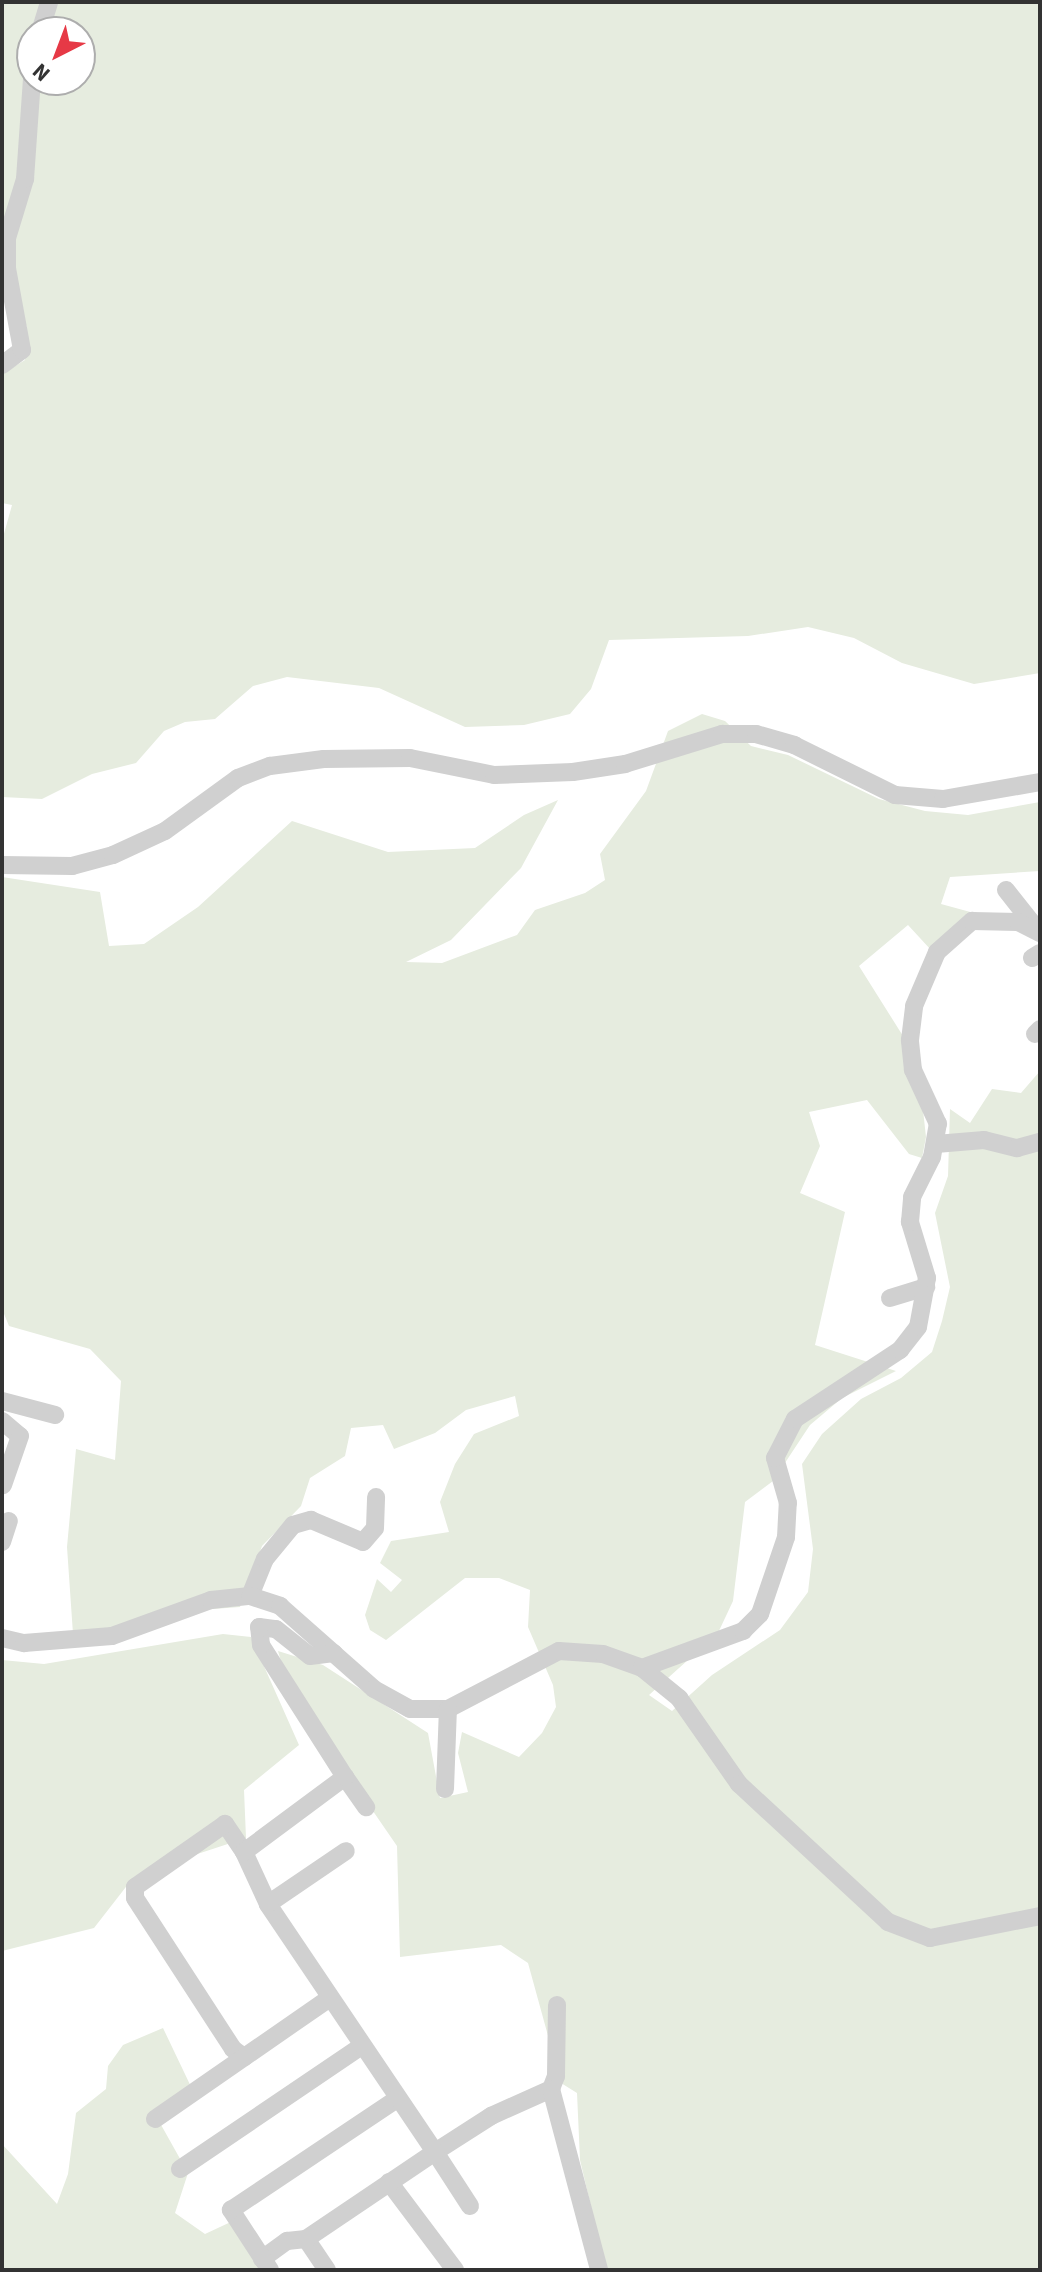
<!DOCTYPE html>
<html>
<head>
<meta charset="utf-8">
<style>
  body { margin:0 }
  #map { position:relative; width:1042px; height:2272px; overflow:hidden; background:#fff; font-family:"Source Sans 3",sans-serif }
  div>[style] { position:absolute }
  .green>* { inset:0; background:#e6ecdf }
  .minor>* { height:18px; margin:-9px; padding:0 9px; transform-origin:9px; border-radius:9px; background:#d0d0d0 }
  span { translate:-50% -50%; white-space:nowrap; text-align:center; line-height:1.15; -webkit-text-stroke:8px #fff; paint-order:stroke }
  .frame { position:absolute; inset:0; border:4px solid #333; pointer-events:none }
  .north { position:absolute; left:16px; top:16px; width:80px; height:80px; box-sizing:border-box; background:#fff; border:2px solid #adadad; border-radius:50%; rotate:222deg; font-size:22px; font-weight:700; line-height:32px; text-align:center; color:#333 }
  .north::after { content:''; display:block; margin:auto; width:28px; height:36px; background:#e63946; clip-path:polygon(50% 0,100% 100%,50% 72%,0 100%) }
</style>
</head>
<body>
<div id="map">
  <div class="green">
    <div style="clip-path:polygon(evenodd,2px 2px,1040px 2px,1040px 673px,974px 684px,902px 663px,854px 638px,808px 627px,748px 636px,609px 640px,591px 689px,570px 714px,524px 725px,465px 727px,379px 688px,287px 677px,253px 686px,215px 719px,185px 722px,164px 731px,136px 763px,92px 774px,42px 799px,2px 797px,2px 541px,12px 505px,2px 503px,2px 374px,25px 360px,27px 327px,2px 278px,2px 2px,32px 32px,80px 32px,80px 80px,32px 80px,32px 32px)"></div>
    <div style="clip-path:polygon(702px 714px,725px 721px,751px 746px,788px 755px,879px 799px,925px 811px,968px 815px,1040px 802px,1040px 871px,950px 877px,941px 904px,974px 913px,931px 950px,908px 925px,859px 966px,903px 1036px,922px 1101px,926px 1137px,922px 1158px,909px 1154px,867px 1100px,809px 1112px,820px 1146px,800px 1193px,845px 1212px,815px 1345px,896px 1371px,842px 1398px,810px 1425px,773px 1481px,745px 1502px,733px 1601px,718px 1633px,649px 1695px,672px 1711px,712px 1675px,780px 1630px,808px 1592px,813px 1549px,802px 1464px,822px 1434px,861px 1399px,901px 1378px,932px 1352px,942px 1321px,950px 1287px,935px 1213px,948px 1176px,950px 1109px,970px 1123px,992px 1089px,1021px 1093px,1040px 1071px,1040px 2270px,606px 2270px,580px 2160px,577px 2093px,561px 2083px,528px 1963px,501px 1945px,400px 1957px,397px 1846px,289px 1689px,278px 1651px,323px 1665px,428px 1733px,440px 1798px,468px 1792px,458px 1753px,462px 1732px,519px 1757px,542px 1733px,556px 1707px,553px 1685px,528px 1627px,530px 1590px,499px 1578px,465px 1578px,386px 1640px,370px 1630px,365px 1615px,377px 1579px,391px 1592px,402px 1580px,380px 1563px,391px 1541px,449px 1532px,440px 1502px,455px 1464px,474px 1434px,519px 1416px,515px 1396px,466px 1410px,435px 1433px,394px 1449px,383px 1425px,351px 1428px,345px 1456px,310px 1478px,301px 1506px,262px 1546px,240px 1607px,159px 1613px,106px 1641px,73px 1634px,67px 1547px,76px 1449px,115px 1460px,121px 1381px,90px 1349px,9px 1326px,2px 1309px,2px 877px,100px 892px,109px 946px,144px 944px,198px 907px,292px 821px,388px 852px,475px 848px,524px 815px,558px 800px,521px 868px,451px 940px,406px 962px,442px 963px,517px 935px,535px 910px,585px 893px,605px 880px,600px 854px,646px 791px,668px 731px)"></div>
    <div style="clip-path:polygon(223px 1634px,251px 1637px,299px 1745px,244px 1790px,246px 1838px,164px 1865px,129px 1883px,94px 1928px,2px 1951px,2px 1660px,44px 1664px)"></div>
    <div style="clip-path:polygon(163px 2028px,194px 2093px,160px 2123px,188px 2173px,175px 2213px,205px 2234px,235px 2220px,264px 2270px,2px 2270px,2px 2144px,57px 2204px,68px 2174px,76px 2113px,106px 2089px,108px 2066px,123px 2045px)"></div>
  </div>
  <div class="minor">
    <div style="left:40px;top:32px;width:31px;rotate:-73deg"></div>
    <div style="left:2px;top:365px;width:25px;rotate:-37deg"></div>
    <div style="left:22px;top:350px;width:83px;rotate:-100.4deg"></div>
    <div style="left:7px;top:268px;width:30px;rotate:-90deg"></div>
    <div style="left:7px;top:238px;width:62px;rotate:-73deg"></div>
    <div style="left:25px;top:179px;width:99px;rotate:-86deg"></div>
    <div style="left:2px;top:865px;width:70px;rotate:0.8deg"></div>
    <div style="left:72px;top:866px;width:42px;rotate:-15deg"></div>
    <div style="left:113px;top:855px;width:57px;rotate:-24.8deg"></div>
    <div style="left:165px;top:831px;width:90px;rotate:-36deg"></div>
    <div style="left:238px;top:778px;width:34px;rotate:-21deg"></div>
    <div style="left:270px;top:766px;width:54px;rotate:-7.4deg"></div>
    <div style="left:324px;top:759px;width:86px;rotate:-0.7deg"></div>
    <div style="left:410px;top:758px;width:86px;rotate:11.4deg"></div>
    <div style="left:494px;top:775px;width:79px;rotate:-2.2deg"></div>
    <div style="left:573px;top:772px;width:53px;rotate:-8.7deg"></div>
    <div style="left:625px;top:764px;width:102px;rotate:-17.2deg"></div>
    <div style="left:722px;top:734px;width:34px"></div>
    <div style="left:756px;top:734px;width:40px;rotate:16deg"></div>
    <div style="left:794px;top:745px;width:113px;rotate:26.3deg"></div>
    <div style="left:895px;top:795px;width:48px;rotate:4.8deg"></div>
    <div style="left:943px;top:799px;width:98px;rotate:-9.9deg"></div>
    <div style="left:1006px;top:890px;width:48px;rotate:51.7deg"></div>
    <div style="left:1032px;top:958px;width:9px;rotate:-32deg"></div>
    <div style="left:1035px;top:1034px;width:7px;rotate:-45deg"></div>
    <div style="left:936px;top:1144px;width:48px;rotate:-4.8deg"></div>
    <div style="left:984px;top:1140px;width:34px;rotate:14deg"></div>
    <div style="left:1017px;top:1148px;width:24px;rotate:-15deg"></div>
    <div style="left:890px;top:1298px;width:38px;rotate:-17deg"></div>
    <div style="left:2px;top:1401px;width:55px;rotate:14.8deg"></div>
    <div style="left:2px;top:1421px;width:23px;rotate:40deg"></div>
    <div style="left:20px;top:1436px;width:52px;rotate:109.1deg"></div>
    <div style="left:2px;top:1542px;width:22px;rotate:-72deg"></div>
    <div style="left:250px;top:1596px;width:40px;rotate:-68deg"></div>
    <div style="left:265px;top:1559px;width:44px;rotate:-50.5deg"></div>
    <div style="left:293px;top:1525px;width:19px;rotate:-16deg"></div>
    <div style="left:311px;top:1520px;width:56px;rotate:22.9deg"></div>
    <div style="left:363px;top:1542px;width:18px;rotate:-49deg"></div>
    <div style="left:375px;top:1528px;width:31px;rotate:-88deg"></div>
    <div style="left:2px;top:1638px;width:23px;rotate:13deg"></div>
    <div style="left:24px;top:1643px;width:88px;rotate:-4.5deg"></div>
    <div style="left:112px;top:1636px;width:105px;rotate:-20deg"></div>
    <div style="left:211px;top:1600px;width:39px;rotate:-6deg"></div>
    <div style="left:250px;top:1596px;width:32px;rotate:18deg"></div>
    <div style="left:280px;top:1606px;width:125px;rotate:41.4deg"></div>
    <div style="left:374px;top:1689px;width:41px;rotate:29.1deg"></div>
    <div style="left:410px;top:1709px;width:38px"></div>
    <div style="left:448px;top:1709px;width:125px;rotate:-27.6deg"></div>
    <div style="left:559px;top:1651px;width:44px;rotate:3.9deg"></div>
    <div style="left:603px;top:1654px;width:41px;rotate:19.7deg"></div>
    <div style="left:642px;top:1668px;width:48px;rotate:39deg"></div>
    <div style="left:679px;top:1698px;width:105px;rotate:55.1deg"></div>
    <div style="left:739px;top:1784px;width:203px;rotate:42.8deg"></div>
    <div style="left:888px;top:1922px;width:45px;rotate:20.9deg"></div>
    <div style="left:930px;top:1938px;width:112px;rotate:-11.3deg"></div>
    <div style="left:642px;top:1668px;width:108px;rotate:-20.1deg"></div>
    <div style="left:743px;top:1631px;width:24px;rotate:-45deg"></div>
    <div style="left:760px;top:1614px;width:81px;rotate:-71.3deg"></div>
    <div style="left:786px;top:1537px;width:34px;rotate:-87deg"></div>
    <div style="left:788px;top:1503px;width:47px;rotate:-106.1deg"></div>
    <div style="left:775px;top:1458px;width:44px;rotate:-62.9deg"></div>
    <div style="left:795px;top:1419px;width:126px;rotate:-33.3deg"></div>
    <div style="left:900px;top:1350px;width:29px;rotate:-52deg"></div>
    <div style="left:918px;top:1327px;width:50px;rotate:-79.6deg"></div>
    <div style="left:927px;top:1278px;width:59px;rotate:-106.9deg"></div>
    <div style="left:910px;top:1222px;width:25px;rotate:-85deg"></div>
    <div style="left:912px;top:1197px;width:45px;rotate:-63.4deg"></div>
    <div style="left:932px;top:1157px;width:34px;rotate:-80deg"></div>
    <div style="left:938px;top:1124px;width:60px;rotate:-114.8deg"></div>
    <div style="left:913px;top:1070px;width:30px;rotate:-96deg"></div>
    <div style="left:910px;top:1040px;width:34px;rotate:-83deg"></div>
    <div style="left:914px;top:1006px;width:59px;rotate:-66.9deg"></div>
    <div style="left:937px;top:952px;width:47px;rotate:-41.5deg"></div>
    <div style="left:972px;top:921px;width:46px;rotate:1.2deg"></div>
    <div style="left:1018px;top:922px;width:25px;rotate:27deg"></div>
    <div style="left:345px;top:1777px;width:37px;rotate:55deg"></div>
    <div style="left:445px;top:1789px;width:80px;rotate:-87.9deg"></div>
    <div style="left:244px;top:1852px;width:34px;rotate:-124deg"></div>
    <div style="left:225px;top:1824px;width:110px;rotate:145deg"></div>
    <div style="left:135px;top:1887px;width:11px;rotate:90deg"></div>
    <div style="left:135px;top:1898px;width:180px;rotate:57deg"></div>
    <div style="left:233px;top:2049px;width:14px;rotate:36deg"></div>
    <div style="left:268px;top:1904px;width:94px;rotate:-34.2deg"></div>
    <div style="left:551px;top:2089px;width:14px;rotate:-69deg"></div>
    <div style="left:556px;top:2076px;width:71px;rotate:-89.2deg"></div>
    <div style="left:155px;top:2119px;width:213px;rotate:-34.7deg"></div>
    <div style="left:180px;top:2169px;width:220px;rotate:-34.1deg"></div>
    <div style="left:389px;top:2182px;width:110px;rotate:53.1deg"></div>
    <div style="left:470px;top:2206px;width:64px;rotate:-122.9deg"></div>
    <div style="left:435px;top:2152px;width:67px;rotate:-32.7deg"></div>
    <div style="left:491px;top:2116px;width:66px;rotate:-24.2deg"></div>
    <div style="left:551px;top:2089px;width:187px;rotate:75.1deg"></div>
    <div style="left:262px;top:2259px;width:31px;rotate:-36deg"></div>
    <div style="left:287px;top:2241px;width:19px;rotate:-6deg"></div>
    <div style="left:270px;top:2270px;width:72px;rotate:-123deg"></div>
    <div style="left:231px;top:2210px;width:201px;rotate:-33.8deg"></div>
    <div style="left:327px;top:2270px;width:37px;rotate:-124deg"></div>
    <div style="left:306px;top:2239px;width:156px;rotate:-34deg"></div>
    <div style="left:435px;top:2152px;width:299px;rotate:-124deg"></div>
    <div style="left:268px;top:1904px;width:57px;rotate:-114.8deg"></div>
    <div style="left:244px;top:1852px;width:126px;rotate:-36.6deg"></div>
    <div style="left:345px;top:1777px;width:156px;rotate:-122.5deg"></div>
    <div style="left:261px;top:1645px;width:18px;rotate:-96deg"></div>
    <div style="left:259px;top:1627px;width:17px;rotate:7deg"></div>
    <div style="left:276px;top:1629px;width:43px;rotate:38.5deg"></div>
    <div style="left:310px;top:1656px;width:24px;rotate:-7deg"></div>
  </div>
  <div class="frame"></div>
  <div class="north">N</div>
</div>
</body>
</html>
